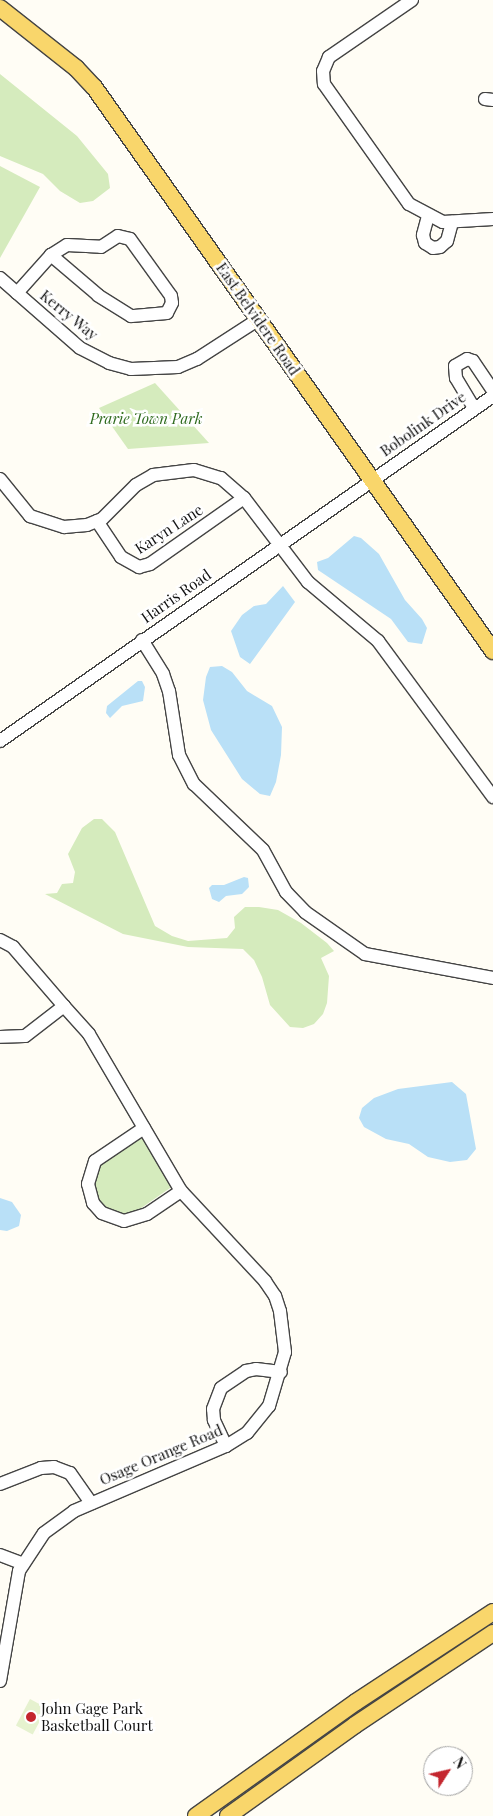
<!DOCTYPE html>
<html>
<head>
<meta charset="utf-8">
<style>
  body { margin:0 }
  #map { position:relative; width:493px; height:1816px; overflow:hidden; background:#fffdf5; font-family:"Playfair Display",serif }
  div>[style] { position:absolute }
  .green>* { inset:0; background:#d5ebbd }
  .pitch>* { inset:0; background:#e6f2cf; transform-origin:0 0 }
  .water>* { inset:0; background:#b9e0f7 }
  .roads { filter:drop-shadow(1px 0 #444) drop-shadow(-1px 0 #444) drop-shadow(0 1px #444) drop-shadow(0 -1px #444) }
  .minor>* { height:12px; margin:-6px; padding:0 6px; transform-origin:6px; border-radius:6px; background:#fff }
  .major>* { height:16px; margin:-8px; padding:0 8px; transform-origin:8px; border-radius:8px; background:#f9d66b }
  .dots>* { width:14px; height:14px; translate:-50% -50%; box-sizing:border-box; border:2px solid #fff; border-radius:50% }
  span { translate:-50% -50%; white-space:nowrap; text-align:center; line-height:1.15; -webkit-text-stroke:5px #fff; paint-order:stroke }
  .street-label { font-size:15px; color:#111 }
  .park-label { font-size:15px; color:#2f6b1f; font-style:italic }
  .poi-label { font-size:15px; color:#111 }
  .left { translate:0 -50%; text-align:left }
  .north { position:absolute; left:423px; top:1746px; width:50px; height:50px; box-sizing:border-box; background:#fff; border:1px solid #a0a0a0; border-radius:50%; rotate:55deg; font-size:14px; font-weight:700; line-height:20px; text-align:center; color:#111 }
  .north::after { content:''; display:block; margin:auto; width:18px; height:22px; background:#c4262e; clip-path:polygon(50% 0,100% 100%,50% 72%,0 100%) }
</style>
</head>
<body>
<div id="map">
  <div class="green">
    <div style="clip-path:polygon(0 74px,77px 136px,108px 174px,110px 188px,93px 201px,80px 203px,60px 191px,43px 174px,0 156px)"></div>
    <div style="clip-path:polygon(0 166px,40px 187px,0 258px)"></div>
    <div style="clip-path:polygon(155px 383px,209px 443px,128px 449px,99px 408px)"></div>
    <div style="clip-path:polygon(94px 819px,102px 819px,115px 832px,155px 926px,172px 936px,188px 941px,227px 938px,235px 928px,234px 917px,245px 907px,259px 907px,278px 910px,301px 923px,327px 943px,334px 951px,321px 958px,329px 976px,327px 1003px,323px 1014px,314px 1024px,303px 1028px,290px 1027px,270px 1005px,262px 977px,254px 960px,243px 949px,188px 947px,123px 934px,45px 894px,57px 893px,62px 884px,73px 883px,75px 872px,68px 854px,82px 828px)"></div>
    <div style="clip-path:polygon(140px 1135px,173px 1186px,134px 1213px,118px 1214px,104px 1208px,96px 1198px,92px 1179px,98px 1165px)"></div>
  </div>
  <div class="pitch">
    <div style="left:30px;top:1699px;width:19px;height:30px;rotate:28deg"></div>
  </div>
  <div class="water">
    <div style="clip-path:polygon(354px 536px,361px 538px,379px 554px,405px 600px,422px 619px,427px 628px,422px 644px,408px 642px,391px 619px,318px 570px,317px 562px,328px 558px)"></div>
    <div style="clip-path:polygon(283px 586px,295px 602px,250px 664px,240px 657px,231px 631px,242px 615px,254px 606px,266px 604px)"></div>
    <div style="clip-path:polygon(222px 666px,232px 672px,247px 691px,272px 706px,282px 727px,281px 755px,276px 782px,270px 796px,260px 794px,242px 779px,211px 730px,203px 700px,206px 677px,210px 667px)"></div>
    <div style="clip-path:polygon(138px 681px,142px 681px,145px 687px,143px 701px,122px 706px,110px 718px,106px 713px,107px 706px)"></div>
    <div style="clip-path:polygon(244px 877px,248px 878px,249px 887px,242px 894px,226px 896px,219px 902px,212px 899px,209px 888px,212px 885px,224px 885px)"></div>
    <div style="clip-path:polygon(452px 1082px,466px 1094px,476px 1149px,467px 1160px,450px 1162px,428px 1157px,409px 1144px,386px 1139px,364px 1127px,359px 1118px,362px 1108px,374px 1098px,398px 1089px)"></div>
    <div style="clip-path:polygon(0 1198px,12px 1202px,21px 1215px,19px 1226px,7px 1231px,0 1230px)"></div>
  </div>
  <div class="roads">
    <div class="minor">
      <div style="left:412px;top:0;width:101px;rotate:145.5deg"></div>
      <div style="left:329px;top:57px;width:15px;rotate:113deg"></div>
      <div style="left:323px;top:71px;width:13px;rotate:86deg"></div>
      <div style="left:324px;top:84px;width:147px;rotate:54.7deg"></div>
      <div style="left:409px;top:204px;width:38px;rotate:28deg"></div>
      <div style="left:443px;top:222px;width:50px;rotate:-3.4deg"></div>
      <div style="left:485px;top:99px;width:8px;rotate:7deg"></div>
      <div style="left:428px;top:216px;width:20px;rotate:105deg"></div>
      <div style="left:423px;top:235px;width:8px;rotate:76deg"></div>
      <div style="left:425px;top:243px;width:9px;rotate:32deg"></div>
      <div style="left:433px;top:248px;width:7px;rotate:-8deg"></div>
      <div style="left:440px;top:247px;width:9px;rotate:-41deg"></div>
      <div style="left:447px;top:241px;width:20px;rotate:-75deg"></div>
      <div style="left:118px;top:236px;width:12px;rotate:14deg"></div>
      <div style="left:130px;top:239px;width:70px;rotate:54.3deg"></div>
      <div style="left:171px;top:296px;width:7px;rotate:82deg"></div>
      <div style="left:172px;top:303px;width:11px;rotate:117deg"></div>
      <div style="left:167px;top:313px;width:36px;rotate:175deg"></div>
      <div style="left:131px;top:316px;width:39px;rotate:-148deg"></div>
      <div style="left:98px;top:295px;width:62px;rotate:-139.6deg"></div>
      <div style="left:51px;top:255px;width:19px;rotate:-32deg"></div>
      <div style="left:67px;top:245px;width:34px;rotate:3deg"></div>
      <div style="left:101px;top:247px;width:20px;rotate:-33deg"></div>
      <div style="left:0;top:278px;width:106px;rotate:41.2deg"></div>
      <div style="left:80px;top:348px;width:33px;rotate:27deg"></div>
      <div style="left:109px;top:363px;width:23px;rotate:15deg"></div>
      <div style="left:131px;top:369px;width:47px;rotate:-2.4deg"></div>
      <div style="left:178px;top:367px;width:21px;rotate:-23deg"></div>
      <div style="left:197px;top:359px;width:74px;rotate:-32.8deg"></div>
      <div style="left:17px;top:293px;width:51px;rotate:-48.2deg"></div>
      <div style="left:474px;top:408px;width:35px;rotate:-121deg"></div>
      <div style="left:456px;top:378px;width:12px;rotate:-95deg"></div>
      <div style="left:455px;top:366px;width:14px;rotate:-30deg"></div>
      <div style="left:467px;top:359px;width:6px;rotate:18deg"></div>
      <div style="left:473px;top:361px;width:36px;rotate:56deg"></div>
      <div style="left:0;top:479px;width:48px;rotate:51deg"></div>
      <div style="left:30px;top:516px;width:36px;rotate:18deg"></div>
      <div style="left:64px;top:527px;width:23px;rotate:-5deg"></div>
      <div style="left:87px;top:525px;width:16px;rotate:-22deg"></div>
      <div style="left:102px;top:519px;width:48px;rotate:-45deg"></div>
      <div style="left:136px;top:485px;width:20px;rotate:-30deg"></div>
      <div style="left:153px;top:475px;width:41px;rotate:-7deg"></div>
      <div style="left:194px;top:470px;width:28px;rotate:17deg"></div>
      <div style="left:221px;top:478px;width:30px;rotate:41deg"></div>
      <div style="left:244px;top:498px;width:106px;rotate:52.7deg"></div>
      <div style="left:308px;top:582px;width:92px;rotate:40.1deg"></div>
      <div style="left:378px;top:641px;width:194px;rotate:53.6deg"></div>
      <div style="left:97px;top:521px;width:43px;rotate:56.3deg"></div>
      <div style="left:121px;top:557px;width:21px;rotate:29deg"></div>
      <div style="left:139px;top:567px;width:11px;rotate:-15deg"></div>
      <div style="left:150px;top:564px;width:115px;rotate:-35.1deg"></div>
      <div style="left:142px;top:640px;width:40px;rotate:58deg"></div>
      <div style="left:163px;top:674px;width:18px;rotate:71deg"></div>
      <div style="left:169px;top:691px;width:65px;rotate:81.1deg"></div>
      <div style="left:179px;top:755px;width:33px;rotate:63deg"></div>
      <div style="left:194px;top:784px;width:95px;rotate:43.7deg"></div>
      <div style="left:263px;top:850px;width:48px;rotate:61.3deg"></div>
      <div style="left:286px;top:892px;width:28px;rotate:46deg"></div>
      <div style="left:305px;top:912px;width:73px;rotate:35deg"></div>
      <div style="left:365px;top:954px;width:130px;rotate:10.6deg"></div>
      <div style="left:0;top:741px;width:602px;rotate:-34.98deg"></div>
      <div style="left:0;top:940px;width:15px;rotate:28deg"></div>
      <div style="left:13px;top:947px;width:78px;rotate:49.2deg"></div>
      <div style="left:64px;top:1006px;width:49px;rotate:142.4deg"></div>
      <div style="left:25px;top:1036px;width:25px;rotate:178deg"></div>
      <div style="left:144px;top:1128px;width:59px;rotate:146deg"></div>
      <div style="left:95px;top:1161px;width:24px;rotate:107deg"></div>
      <div style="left:88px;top:1184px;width:20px;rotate:75deg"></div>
      <div style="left:93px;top:1203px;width:13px;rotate:48deg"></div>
      <div style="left:102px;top:1213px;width:23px;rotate:20deg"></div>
      <div style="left:124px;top:1221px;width:24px;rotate:-17deg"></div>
      <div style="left:147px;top:1214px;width:41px;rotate:-34.1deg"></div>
      <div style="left:226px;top:1446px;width:29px;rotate:-115deg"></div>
      <div style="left:214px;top:1420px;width:11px;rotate:-95deg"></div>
      <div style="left:213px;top:1409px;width:22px;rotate:-69deg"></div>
      <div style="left:221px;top:1388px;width:30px;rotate:-34deg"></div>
      <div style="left:246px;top:1371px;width:10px;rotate:-11deg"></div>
      <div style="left:256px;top:1369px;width:25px;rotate:7deg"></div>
      <div style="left:0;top:1484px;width:44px;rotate:-21.3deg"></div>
      <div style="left:41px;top:1468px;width:13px;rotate:-4deg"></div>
      <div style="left:54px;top:1467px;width:17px;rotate:21deg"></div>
      <div style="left:70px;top:1473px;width:37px;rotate:55deg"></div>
      <div style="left:0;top:1555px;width:25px;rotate:21deg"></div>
      <div style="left:0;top:1681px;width:112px;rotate:-80.2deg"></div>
      <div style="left:19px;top:1571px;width:45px;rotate:-56.7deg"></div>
      <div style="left:44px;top:1533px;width:37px;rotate:-36deg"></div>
      <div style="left:74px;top:1511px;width:165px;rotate:-23.2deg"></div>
      <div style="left:226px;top:1446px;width:25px;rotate:-32deg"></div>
      <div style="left:247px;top:1433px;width:35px;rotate:-51deg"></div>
      <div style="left:269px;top:1406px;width:56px;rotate:-73.5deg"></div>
      <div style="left:285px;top:1352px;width:41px;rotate:-97deg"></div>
      <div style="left:280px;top:1311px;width:16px;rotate:-108deg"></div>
      <div style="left:275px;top:1296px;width:18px;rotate:-124deg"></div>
      <div style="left:265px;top:1281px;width:123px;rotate:-133deg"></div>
      <div style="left:181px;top:1191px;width:182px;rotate:-120.4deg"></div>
      <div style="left:89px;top:1034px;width:38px;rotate:-132deg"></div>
    </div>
    <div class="major">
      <div style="left:0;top:8px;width:97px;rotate:38.3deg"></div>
      <div style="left:76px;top:68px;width:26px;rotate:47deg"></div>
      <div style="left:94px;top:87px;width:691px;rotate:54.72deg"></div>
      <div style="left:196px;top:1816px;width:196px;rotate:-35.5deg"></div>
      <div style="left:356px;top:1702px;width:164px;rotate:-33.3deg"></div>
      <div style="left:228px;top:1816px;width:156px;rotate:-35.6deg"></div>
      <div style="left:355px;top:1725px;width:166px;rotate:-33.7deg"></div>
    </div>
  </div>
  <div class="dots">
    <div style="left:31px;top:1717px;background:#c4262e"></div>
  </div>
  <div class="street-label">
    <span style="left:69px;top:315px;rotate:39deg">Kerry Way</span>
    <span style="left:258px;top:319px;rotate:55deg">East Belvidere Road</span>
    <span style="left:423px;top:424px;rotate:-35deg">Bobolink Drive</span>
    <span style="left:169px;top:529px;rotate:-33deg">Karyn Lane</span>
    <span style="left:176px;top:596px;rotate:-35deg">Harris Road</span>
    <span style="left:161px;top:1455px;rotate:-23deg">Osage Orange Road</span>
  </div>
  <div class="park-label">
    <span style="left:146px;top:419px">Prarie Town Park</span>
  </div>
  <div class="poi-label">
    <span class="left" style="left:41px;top:1717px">John Gage Park<br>Basketball Court</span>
  </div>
  <div class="north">N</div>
</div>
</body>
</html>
